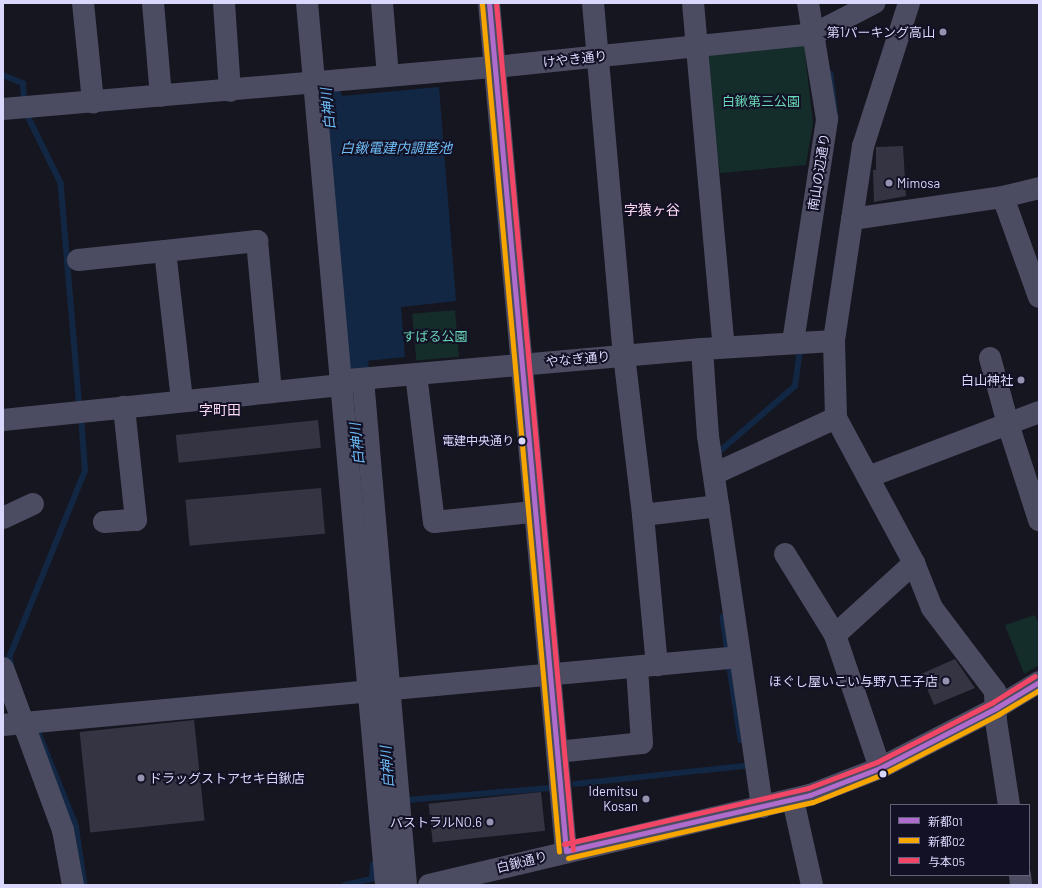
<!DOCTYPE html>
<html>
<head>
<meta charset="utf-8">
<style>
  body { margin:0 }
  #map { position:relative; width:1042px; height:888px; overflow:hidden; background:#161620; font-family:Barlow,"Noto Sans JP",sans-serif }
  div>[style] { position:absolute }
  .green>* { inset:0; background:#142c2a; transform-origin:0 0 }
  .water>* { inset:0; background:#122744 }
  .stream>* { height:5.5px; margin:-2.75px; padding:0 2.75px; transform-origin:2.75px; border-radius:2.75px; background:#122744 }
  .river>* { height:34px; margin:-17px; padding:0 17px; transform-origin:17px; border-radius:17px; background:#122744 }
  .building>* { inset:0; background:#353442; transform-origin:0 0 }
  .minor>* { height:22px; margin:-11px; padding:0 11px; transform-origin:11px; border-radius:11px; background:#4b4c61 }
  .bus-1>* { height:5px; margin:-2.5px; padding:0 2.5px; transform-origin:2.5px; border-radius:2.5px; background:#b06ccc }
  .bus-2>* { height:5px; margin:-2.5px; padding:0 2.5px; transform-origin:2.5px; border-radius:2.5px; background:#f7a600 }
  .bus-3>* { height:5px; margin:-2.5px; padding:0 2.5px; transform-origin:2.5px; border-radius:2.5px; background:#f34667 }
  .dots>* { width:11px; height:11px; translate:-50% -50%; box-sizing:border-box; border:2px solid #131125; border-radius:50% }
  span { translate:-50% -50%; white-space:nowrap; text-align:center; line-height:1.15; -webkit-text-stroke:4px #131125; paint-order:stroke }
  .bus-label { font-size:12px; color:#dad7fc }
  .right { translate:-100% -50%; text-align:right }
  .poi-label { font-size:13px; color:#dad7fc }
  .left { translate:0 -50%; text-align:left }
  .street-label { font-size:13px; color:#dad7fc }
  .park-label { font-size:13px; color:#68d8b7 }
  .water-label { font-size:14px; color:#6dbcf5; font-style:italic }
  .neighbourhood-label { font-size:14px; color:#fcd9f1 }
  .frame { position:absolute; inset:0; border:4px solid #dad7fc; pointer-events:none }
  .legend { position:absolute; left:890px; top:804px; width:140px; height:72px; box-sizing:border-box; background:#131125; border:1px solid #63607b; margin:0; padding:5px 7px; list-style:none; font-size:12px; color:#dad7fc }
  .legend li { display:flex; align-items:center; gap:8px; height:20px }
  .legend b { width:20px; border:1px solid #63607b }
</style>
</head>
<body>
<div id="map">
  <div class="green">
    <div style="clip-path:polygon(804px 45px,813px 123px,806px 165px,720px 173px,705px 55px)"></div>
    <div style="left:455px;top:310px;width:47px;height:43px;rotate:85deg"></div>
    <div style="clip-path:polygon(1035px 615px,1039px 625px,1039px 665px,1024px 674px,1005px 625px)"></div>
  </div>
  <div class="water">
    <div style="clip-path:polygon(439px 87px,456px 301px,401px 307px,405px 357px,366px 361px,342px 96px)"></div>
  </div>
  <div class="stream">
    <div style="left:831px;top:74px;width:43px;rotate:83.4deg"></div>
    <div style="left:3px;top:75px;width:22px;rotate:22deg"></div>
    <div style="left:23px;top:83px;width:20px;rotate:84deg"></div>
    <div style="left:26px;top:112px;width:79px;rotate:63.8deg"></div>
    <div style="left:61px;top:183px;width:226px;rotate:85.2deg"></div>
    <div style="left:720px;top:451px;width:99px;rotate:-40.9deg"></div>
    <div style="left:795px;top:386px;width:35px;rotate:-82deg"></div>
    <div style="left:723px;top:617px;width:30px;rotate:82deg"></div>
    <div style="left:11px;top:664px;width:6px;rotate:-108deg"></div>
    <div style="left:9px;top:658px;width:202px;rotate:-67.9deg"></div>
    <div style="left:85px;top:471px;width:54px;rotate:-94.2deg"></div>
    <div style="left:730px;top:668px;width:73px;rotate:81.3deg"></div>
    <div style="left:36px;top:726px;width:107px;rotate:68deg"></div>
    <div style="left:76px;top:825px;width:61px;rotate:81.5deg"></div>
    <div style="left:575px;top:784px;width:170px;rotate:-6.1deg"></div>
    <div style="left:407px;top:800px;width:143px;rotate:-4.8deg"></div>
    <div style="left:345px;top:885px;width:28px;rotate:-13deg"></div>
    <div style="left:372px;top:879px;width:14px;rotate:-86deg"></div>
  </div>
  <div class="river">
    <div style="left:326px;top:101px;width:235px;rotate:84.1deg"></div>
    <div style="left:350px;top:335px;width:80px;rotate:87.1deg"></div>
  </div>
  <div class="building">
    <div style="clip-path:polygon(903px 146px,906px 196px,874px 202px,873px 170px,876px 170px,876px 147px)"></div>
    <div style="left:318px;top:420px;width:28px;height:143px;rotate:84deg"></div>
    <div style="left:321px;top:488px;width:46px;height:136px;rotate:85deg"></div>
    <div style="clip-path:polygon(955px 659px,975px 688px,934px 705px,921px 674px)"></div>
    <div style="left:194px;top:720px;width:101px;height:115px;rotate:84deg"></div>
    <div style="left:541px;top:792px;width:39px;height:113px;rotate:84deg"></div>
  </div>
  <div class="minor">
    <div style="left:83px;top:3px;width:100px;rotate:84.2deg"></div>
    <div style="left:153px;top:3px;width:93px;rotate:85.1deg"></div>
    <div style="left:224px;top:3px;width:88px;rotate:86.1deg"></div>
    <div style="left:307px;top:3px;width:886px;rotate:84.88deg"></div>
    <div style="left:382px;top:3px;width:73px;rotate:85.3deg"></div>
    <div style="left:489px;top:3px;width:851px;rotate:84.81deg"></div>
    <div style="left:593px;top:3px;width:353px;rotate:85deg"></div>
    <div style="left:624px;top:355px;width:161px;rotate:83.2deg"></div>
    <div style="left:643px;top:515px;width:151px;rotate:84.7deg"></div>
    <div style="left:693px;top:3px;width:345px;rotate:84.9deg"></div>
    <div style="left:909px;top:3px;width:150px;rotate:107.8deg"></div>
    <div style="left:863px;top:146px;width:197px;rotate:98.5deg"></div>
    <div style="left:834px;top:341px;width:77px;rotate:88.5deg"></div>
    <div style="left:836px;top:418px;width:165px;rotate:61.7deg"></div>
    <div style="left:914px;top:563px;width:48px;rotate:68.2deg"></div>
    <div style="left:932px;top:608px;width:104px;rotate:52.8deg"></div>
    <div style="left:995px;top:691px;width:30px;rotate:88deg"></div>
    <div style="left:996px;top:721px;width:85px;rotate:81.2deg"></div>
    <div style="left:3px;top:109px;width:494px;rotate:-4.9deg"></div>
    <div style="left:495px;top:67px;width:321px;rotate:-5.9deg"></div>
    <div style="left:814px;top:34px;width:68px;rotate:-27.3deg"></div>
    <div style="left:1003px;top:197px;width:106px;rotate:70.2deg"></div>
    <div style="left:852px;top:219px;width:153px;rotate:-8.3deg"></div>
    <div style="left:1003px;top:197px;width:37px;rotate:-14deg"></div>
    <div style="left:165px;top:251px;width:93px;rotate:-6.2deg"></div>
    <div style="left:257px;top:241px;width:152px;rotate:84.7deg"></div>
    <div style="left:78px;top:260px;width:87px;rotate:-5.9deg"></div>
    <div style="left:165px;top:251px;width:151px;rotate:83.5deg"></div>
    <div style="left:793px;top:342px;width:226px;rotate:-81.3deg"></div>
    <div style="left:827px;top:119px;width:118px;rotate:-99.3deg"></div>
    <div style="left:702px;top:349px;width:87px;rotate:86.1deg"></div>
    <div style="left:708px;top:436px;width:375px;rotate:81.7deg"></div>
    <div style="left:990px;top:358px;width:68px;rotate:74.7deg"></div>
    <div style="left:1008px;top:424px;width:101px;rotate:72.1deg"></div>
    <div style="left:416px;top:374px;width:149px;rotate:83.1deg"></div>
    <div style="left:434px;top:522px;width:100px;rotate:-5.8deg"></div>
    <div style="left:363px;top:379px;width:508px;rotate:85.14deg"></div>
    <div style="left:348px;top:380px;width:355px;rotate:-5deg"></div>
    <div style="left:702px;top:349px;width:132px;rotate:-3.5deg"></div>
    <div style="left:3px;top:420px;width:340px;rotate:-5.9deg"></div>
    <div style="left:714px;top:474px;width:134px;rotate:-24.7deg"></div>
    <div style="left:868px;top:477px;width:183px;rotate:-20.8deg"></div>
    <div style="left:643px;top:515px;width:76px;rotate:-6.8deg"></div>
    <div style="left:3px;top:518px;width:33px;rotate:-25deg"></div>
    <div style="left:104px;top:522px;width:32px;rotate:-4deg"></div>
    <div style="left:136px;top:520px;width:114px;rotate:-96.1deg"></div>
    <div style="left:785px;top:554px;width:95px;rotate:58.3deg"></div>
    <div style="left:3px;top:668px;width:173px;rotate:69.7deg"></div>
    <div style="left:63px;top:830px;width:56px;rotate:79.7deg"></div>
    <div style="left:3px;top:725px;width:740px;rotate:-5.27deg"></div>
    <div style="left:557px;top:752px;width:85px;rotate:-6deg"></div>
    <div style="left:642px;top:743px;width:76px;rotate:-93.8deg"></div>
    <div style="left:880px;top:768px;width:140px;rotate:-108.7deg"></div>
    <div style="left:835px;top:635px;width:107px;rotate:-42.3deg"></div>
    <div style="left:793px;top:800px;width:87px;rotate:77.4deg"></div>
    <div style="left:1020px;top:875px;width:10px;rotate:84deg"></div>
    <div style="left:429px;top:885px;width:391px;rotate:-13.3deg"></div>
    <div style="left:810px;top:795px;width:75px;rotate:-21.1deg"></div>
    <div style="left:880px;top:768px;width:131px;rotate:-27.3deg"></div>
    <div style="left:996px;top:708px;width:50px;rotate:-31.2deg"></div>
  </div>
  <div class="bus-1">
    <div style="left:489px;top:3px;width:851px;rotate:84.81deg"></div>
    <div style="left:566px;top:851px;width:250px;rotate:-12.9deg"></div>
    <div style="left:810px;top:795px;width:75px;rotate:-21.1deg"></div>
    <div style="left:880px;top:768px;width:131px;rotate:-27.3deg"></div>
    <div style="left:996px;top:708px;width:50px;rotate:-31.2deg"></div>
  </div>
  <div class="bus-2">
    <div style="left:482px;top:4px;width:851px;rotate:84.81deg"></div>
    <div style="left:568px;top:858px;width:251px;rotate:-12.9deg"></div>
    <div style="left:813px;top:802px;width:75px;rotate:-21.8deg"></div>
    <div style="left:883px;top:774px;width:131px;rotate:-27.3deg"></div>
    <div style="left:999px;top:714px;width:47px;rotate:-31deg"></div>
  </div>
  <div class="bus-3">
    <div style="left:496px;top:3px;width:850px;rotate:84.81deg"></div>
    <div style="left:564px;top:844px;width:250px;rotate:-12.9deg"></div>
    <div style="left:808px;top:788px;width:74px;rotate:-20.6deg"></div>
    <div style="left:877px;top:762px;width:131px;rotate:-27.3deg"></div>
    <div style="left:993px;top:702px;width:49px;rotate:-31.8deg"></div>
  </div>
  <div class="dots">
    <div style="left:943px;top:32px;background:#9593af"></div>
    <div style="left:889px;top:183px;background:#9593af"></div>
    <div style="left:1021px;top:380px;background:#9593af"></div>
    <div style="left:522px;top:441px;background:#dad7fc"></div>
    <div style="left:946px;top:681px;background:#9593af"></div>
    <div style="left:883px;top:774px;background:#dad7fc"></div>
    <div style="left:141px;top:778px;background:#9593af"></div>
    <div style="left:646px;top:799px;background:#9593af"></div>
    <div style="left:490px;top:822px;background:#9593af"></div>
  </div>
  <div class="bus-label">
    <span class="right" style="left:514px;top:441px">電建中央通り</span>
  </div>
  <div class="poi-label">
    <span class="right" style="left:935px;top:32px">第1パーキング高山</span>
    <span class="left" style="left:897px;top:183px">Mimosa</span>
    <span class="right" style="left:1013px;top:380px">白山神社</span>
    <span class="right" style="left:938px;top:681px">ほぐし屋いこい与野八王子店</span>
    <span class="left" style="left:149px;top:778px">ドラッグストアセキ白鍬店</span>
    <span class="right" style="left:638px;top:799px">Idemitsu<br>Kosan</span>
    <span class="right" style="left:482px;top:822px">パストラルNO.6</span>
  </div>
  <div class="street-label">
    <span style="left:575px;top:59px;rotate:-6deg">けやき通り</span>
    <span style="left:819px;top:172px;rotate:-81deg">南山の辺通り</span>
    <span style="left:578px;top:359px;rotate:-5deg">やなぎ通り</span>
    <span style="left:522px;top:862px;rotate:-14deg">白鍬通り</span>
  </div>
  <div class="park-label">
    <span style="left:761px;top:101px">白鍬第三公園</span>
    <span style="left:435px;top:336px">すばる公園</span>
  </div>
  <div class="water-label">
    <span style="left:328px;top:109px;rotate:-96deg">白神川</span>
    <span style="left:396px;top:148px">白鍬電建内調整池</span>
    <span style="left:357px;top:444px;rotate:-96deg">白神川</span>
    <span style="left:387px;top:767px;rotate:-94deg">白神川</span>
  </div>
  <div class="neighbourhood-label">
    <span style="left:652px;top:210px">字猿ヶ谷</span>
    <span style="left:220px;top:410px">字町田</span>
  </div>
  <div class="frame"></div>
  <ul class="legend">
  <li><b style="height:5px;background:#b06ccc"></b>新都01</li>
  <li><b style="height:5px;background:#f7a600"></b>新都02</li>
  <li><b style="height:5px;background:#f34667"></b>与本05</li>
  </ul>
</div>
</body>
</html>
